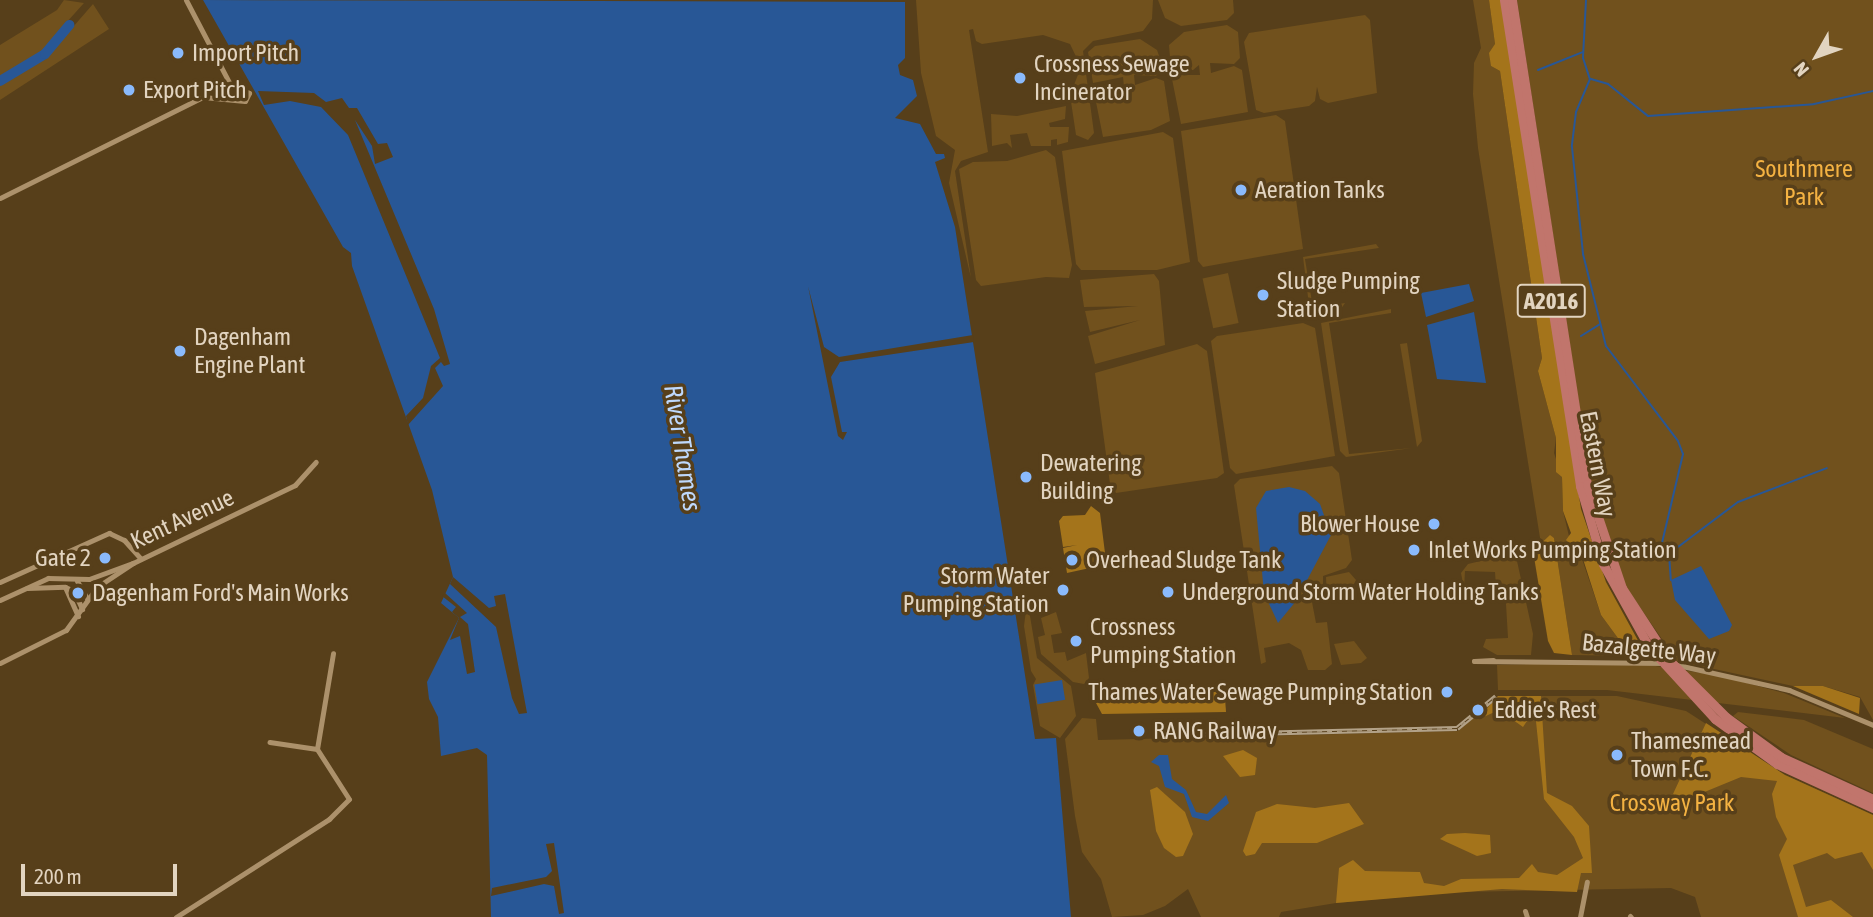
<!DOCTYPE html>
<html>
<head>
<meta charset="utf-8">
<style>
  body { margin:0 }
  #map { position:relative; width:1873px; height:917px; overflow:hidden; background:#573f1a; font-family:"Asap Condensed",sans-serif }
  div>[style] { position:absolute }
  .green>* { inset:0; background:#71511d; transform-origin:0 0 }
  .forest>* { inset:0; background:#a4741b }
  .water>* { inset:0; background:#285796; transform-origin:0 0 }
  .pier>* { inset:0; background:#573f1a }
  .stream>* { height:2px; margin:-1px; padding:0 1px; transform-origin:1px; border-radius:1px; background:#285796 }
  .river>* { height:10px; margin:-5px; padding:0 5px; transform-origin:5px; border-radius:5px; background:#285796 }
  .street>* { height:5px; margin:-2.5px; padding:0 2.5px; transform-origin:2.5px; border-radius:2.5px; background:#ac916b }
  .primary>* { height:9px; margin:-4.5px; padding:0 4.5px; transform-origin:4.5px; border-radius:4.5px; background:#c1756c }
  .rail>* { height:4.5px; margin-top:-2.25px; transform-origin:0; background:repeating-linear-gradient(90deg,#573f1a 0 5px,#b3a288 0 10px); box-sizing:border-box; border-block:2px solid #b3a288 }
  .dots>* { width:19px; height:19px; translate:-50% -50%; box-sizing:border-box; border:4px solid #573f1a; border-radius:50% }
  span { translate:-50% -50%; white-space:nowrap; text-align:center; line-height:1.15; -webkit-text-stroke:7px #573f1a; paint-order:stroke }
  .shield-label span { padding:2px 5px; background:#573f1a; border:2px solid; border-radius:5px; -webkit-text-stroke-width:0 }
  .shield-label { font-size:23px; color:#e2d4c0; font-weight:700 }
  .poi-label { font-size:24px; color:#e2d4c0 }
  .left { translate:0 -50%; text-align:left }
  .right { translate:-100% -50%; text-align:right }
  .park-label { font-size:24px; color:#f4b242 }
  .street-label { font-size:24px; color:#e2d4c0 }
  .water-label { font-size:26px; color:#bed8fc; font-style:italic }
  .north { position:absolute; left:1782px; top:21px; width:70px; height:70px; -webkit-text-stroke:5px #573f1a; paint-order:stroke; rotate:230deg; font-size:19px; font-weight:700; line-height:28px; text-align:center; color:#e2d4c0 }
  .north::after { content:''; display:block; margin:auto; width:24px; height:32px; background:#e2d4c0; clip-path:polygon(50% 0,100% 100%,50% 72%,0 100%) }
  .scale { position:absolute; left:21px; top:864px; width:156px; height:32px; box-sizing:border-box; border:4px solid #e2d4c0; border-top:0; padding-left:9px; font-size:21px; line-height:24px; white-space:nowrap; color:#e2d4c0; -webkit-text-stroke:5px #573f1a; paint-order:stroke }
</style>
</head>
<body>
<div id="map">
  <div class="green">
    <div style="clip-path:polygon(64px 0,84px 3px,57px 33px,66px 35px,93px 4px,109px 29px,0 100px,0 45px,57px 10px)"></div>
    <div style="clip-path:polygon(916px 0,1153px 0,1152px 19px,1143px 31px,1093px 41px,1083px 51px,1094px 133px,1088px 140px,1076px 135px,1070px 95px,1081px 67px,1070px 44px,1043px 35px,982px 44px,976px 41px,973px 29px,969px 30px,988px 152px,961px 161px,955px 171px,971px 278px,949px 183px,955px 150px,936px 136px,921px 73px)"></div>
    <div style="clip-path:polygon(1158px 0,1233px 0,1234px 13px,1227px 20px,1181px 26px,1165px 18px)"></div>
    <div style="clip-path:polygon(1473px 0,1489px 0,1495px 44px,1491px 66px,1500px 71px,1542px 358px,1538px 371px,1556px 438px,1554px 453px,1562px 477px,1563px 511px,1573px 553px,1582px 559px,1601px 615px,1631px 656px,1572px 655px,1554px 538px,1550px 536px,1541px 544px,1478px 148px,1473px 94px,1474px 63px,1481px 48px)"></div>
    <div style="clip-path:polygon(1517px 0,1873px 0,1873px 720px,1860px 697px,1823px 686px,1793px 686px,1677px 661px,1615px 571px,1590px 476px)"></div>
    <div style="clip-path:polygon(1365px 15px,1370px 20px,1377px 93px,1328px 103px,1320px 99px,1317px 87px,1315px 101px,1309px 106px,1264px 113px,1256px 110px,1244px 42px,1249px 33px)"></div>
    <div style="clip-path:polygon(1227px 25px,1238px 32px,1240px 58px,1234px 64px,1210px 63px,1211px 73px,1234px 66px,1242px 70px,1248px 112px,1181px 124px,1172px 79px,1177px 75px,1200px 75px,1199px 65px,1193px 70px,1171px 70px,1169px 45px,1184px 32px)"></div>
    <div style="clip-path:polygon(1140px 39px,1157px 50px,1163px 67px,1156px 76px,1134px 75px,1135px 85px,1156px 78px,1164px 81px,1170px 121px,1151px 130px,1103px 137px,1094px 92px,1099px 87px,1124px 87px,1123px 77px,1093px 83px,1088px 52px,1095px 46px)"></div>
    <div style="clip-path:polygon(1066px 106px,1065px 119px,1049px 123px,1050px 127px,1069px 127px,1068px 142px,1057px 145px,1057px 139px,1051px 140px,1051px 146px,1031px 146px,1027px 133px,1010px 135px,1012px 148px,1007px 143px,992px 146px,991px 114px,1017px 116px)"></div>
    <div style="clip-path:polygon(1276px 115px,1285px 121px,1303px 249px,1203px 267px,1198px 261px,1181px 131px)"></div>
    <div style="clip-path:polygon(1163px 132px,1173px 138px,1190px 262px,1157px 270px,1081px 270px,1076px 264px,1062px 151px)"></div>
    <div style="clip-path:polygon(1046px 150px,1055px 157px,1072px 265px,1069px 278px,1046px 277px,981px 286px,976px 280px,959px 169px,973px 162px,1007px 161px)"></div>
    <div style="clip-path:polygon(1376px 244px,1379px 248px,1305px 259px,1313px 308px,1345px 303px,1339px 312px,1310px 313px,1303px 257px)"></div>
    <div style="left:1228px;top:273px;width:51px;height:26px;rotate:78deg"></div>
    <div style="clip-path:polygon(1154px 274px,1159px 281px,1165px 345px,1095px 364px,1088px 336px,1140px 320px,1090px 332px,1085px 311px,1138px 306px,1084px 307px,1080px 280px)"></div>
    <div style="clip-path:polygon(1391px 309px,1391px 313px,1329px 323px,1349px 454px,1412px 448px,1346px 457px,1340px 451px,1321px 323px)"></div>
    <div style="clip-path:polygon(1303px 323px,1315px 328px,1335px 456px,1236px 474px,1230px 468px,1211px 341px,1217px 336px)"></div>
    <div style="clip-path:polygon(1407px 343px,1422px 441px,1417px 447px,1400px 344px)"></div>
    <div style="clip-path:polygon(1197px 344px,1207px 351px,1224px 473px,1217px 478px,1116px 493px,1110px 484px,1095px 373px)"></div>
    <div style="clip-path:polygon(1332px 466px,1339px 473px,1352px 560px,1346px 568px,1323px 576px,1323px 600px,1312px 602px,1316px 623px,1327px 622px,1332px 664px,1325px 670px,1308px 670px,1301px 650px,1289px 643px,1264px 648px,1266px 662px,1261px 664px,1234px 485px,1240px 479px)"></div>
    <div style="clip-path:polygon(1510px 554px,1517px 561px,1533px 634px,1531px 655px,1497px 655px,1483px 647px,1486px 639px,1508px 638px,1505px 587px,1496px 587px,1495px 572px,1465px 571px,1464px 589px,1461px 573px,1468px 564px)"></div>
    <div style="clip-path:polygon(1349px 572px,1356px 580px,1347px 597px,1327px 600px,1326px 577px)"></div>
    <div style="clip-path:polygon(1027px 598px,1037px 658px,1071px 686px,1076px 716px,1060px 738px,1040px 726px,1033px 685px,1036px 679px,1031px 671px,1024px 626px,1026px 610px,1021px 599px)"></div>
    <div style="clip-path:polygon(1056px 612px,1062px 633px,1051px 635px,1054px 653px,1065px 652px,1067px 661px,1086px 653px,1089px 678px,1084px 684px,1073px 682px,1041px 654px,1038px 637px,1045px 635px,1041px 618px)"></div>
    <div style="clip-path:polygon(1354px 641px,1367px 658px,1361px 663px,1341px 665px,1334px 644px)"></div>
    <div style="clip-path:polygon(1577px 663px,1649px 665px,1721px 676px,1784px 693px,1845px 718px,1607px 690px,1498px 690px,1497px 665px)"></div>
    <div style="clip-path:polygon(1498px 696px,1617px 696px,1686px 711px,1785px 775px,1873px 815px,1873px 917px,1701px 917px,1695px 897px,1671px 888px,1456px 892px,1336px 903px,1281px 912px,1279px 917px,1201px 917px,1188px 889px,1165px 906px,1143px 915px,1112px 917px,1101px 879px,1082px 852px,1075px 816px,1065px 739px,1082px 718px,1096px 719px,1098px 740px,1458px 731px)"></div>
    <div style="clip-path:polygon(1738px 712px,1804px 720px,1873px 749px,1873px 793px,1791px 755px,1733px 716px)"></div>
  </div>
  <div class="forest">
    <div style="clip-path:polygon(1489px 0,1501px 0,1581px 509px,1606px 582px,1647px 657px,1631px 656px,1601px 615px,1583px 559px,1566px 540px,1571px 533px,1563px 511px,1562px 477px,1556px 472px,1556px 438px,1538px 371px,1542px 358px,1500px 71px,1491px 66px,1489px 53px,1495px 44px)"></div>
    <div style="clip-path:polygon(1091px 506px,1100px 513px,1107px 569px,1099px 566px,1067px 573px,1063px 548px,1077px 545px,1063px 547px,1059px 521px,1063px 516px,1085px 515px)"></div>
    <div style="clip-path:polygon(1550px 535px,1554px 538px,1572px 655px,1554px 653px,1548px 641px,1533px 551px)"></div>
    <div style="clip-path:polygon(1224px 683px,1226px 712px,1102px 714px,1096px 703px)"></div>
    <div style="clip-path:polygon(1793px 686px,1823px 686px,1860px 698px,1859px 714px)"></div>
    <div style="clip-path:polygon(1498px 696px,1541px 696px,1547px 793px,1572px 806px,1589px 826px,1592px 873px,1581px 873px,1577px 892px,1502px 889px,1336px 903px,1339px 868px,1353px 860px,1365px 871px,1420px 872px,1424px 883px,1444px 886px,1461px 879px,1519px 878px,1532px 864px,1538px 872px,1557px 875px,1583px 858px,1574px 837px,1544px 799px,1534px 702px,1519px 713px,1527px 721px,1523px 727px,1499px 710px,1477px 720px)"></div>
    <div style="clip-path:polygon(1706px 723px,1785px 775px,1873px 815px,1873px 870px,1862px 852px,1835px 859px,1827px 853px,1793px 865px,1806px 907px,1831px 900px,1853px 917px,1798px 917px,1779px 855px,1787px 839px,1776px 817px,1772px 794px,1777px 781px,1741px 777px,1685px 800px,1673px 794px)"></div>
    <div style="clip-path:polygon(1243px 750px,1257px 758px,1255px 775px,1240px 777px,1223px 756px)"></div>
    <div style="clip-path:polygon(1157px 787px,1185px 812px,1193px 834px,1183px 856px,1176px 857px,1164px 848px,1156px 831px,1150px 790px)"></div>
    <div style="clip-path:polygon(1349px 803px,1364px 824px,1317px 843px,1262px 843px,1255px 854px,1246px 856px,1243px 851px,1256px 812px,1277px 804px,1315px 808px)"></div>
    <div style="clip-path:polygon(1465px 833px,1490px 835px,1491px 853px,1477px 856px,1440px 839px,1447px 834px)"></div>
  </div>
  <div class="water">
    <div style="clip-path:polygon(203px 0,905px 2px,905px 58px,898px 65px,900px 75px,913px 80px,917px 96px,895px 118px,920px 124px,936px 154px,944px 154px,945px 158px,935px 162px,955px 227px,1035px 739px,1056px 738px,1071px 917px,491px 917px,487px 755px,477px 748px,441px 756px,438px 717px,429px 699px,427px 682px,459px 618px,441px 603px,453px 577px,432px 490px,352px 266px,351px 253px,343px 247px)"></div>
    <div style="clip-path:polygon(1469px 284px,1474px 301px,1426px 317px,1421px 293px)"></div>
    <div style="clip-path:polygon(1474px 312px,1486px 383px,1437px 379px,1427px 325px)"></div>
    <div style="clip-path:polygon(1289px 487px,1305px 491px,1320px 504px,1331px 535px,1296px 601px,1278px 623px,1264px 593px,1256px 508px,1266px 491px)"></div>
    <div style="clip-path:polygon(1701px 566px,1732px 625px,1729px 631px,1709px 639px,1675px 600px,1671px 580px)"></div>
    <div style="left:1062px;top:680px;width:20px;height:28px;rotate:81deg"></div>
    <div style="clip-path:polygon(1159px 755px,1168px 755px,1172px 779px,1186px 790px,1196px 812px,1207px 814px,1226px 795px,1229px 803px,1208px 821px,1192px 817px,1184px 794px,1165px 787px,1159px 766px,1151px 762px)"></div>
  </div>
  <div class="pier">
    <div style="clip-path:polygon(258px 91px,314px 93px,326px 102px,342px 98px,349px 108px,357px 108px,378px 144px,387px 143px,393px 157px,375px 164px,372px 146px,355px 120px,434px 309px,450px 364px,444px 366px,441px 362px,435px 368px,443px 386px,408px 425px,406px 416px,423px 398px,431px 366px,440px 358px,348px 135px,321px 107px,290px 101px,264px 105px)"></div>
    <div style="clip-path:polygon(808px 286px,824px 347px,839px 357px,973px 335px,974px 342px,840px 362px,831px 377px,842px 432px,847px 432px,843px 440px,838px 436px)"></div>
    <div style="clip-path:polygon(453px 577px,489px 608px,496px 606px,494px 596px,505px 594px,527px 713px,519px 714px,512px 698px,496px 627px,450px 584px)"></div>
    <div style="clip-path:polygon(445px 593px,467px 613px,460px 617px,468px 624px,475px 672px,467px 674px,460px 636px,450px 640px,459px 618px,452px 612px,456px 607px,442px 596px)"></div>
    <div style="clip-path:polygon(554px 843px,564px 913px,559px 914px,554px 886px,544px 884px,491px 896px,492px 888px,546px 877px,552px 871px,546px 844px)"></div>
  </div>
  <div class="stream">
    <div style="left:1586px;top:0;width:58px;rotate:93deg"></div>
    <div style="left:1583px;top:58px;width:22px;rotate:72deg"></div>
    <div style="left:1590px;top:79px;width:36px;rotate:113deg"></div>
    <div style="left:1576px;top:112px;width:35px;rotate:97deg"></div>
    <div style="left:1572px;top:147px;width:108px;rotate:84.1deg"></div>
    <div style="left:1583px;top:254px;width:95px;rotate:76deg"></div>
    <div style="left:1606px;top:346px;width:119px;rotate:52.8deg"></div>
    <div style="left:1678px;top:441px;width:14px;rotate:69deg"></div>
    <div style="left:1683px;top:454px;width:91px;rotate:103.3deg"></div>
    <div style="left:1662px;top:543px;width:13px;rotate:58deg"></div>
    <div style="left:1669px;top:554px;width:26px;rotate:86deg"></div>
    <div style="left:1538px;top:70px;width:48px;rotate:-21.8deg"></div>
    <div style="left:1591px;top:79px;width:18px;rotate:16deg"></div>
    <div style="left:1608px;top:84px;width:51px;rotate:38.7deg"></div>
    <div style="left:1648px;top:116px;width:166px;rotate:-4.1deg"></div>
    <div style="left:1814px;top:104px;width:60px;rotate:-12.4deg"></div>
    <div style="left:1581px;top:336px;width:22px;rotate:-32deg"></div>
    <div style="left:1670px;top:553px;width:85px;rotate:-36.9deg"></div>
    <div style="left:1738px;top:502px;width:95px;rotate:-20.9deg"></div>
  </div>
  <div class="river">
    <div style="left:0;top:81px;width:52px;rotate:-31deg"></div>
    <div style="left:45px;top:54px;width:38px;rotate:-50deg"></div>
  </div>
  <div class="street">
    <div style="left:186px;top:0;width:95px;rotate:62.4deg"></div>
    <div style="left:230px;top:84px;width:13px;rotate:108deg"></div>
    <div style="left:0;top:198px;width:227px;rotate:-26.5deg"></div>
    <div style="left:203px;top:97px;width:42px;rotate:5.4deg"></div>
    <div style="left:245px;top:101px;width:9px;rotate:-63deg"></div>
    <div style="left:249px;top:93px;width:21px;rotate:-155deg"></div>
    <div style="left:77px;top:581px;width:20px;rotate:60deg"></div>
    <div style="left:0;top:582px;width:120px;rotate:-24.2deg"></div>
    <div style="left:109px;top:533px;width:17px;rotate:25deg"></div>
    <div style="left:124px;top:540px;width:25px;rotate:48deg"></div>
    <div style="left:65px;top:587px;width:10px;rotate:24deg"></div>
    <div style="left:74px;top:591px;width:20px;rotate:66deg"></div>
    <div style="left:27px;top:588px;width:38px;rotate:-2deg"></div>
    <div style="left:65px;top:587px;width:32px;rotate:66deg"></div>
    <div style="left:0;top:600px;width:53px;rotate:-24.6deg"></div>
    <div style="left:48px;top:578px;width:41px;rotate:1.4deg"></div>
    <div style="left:89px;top:579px;width:47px;rotate:-20deg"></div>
    <div style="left:133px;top:563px;width:180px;rotate:-25.7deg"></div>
    <div style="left:295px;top:485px;width:31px;rotate:-48deg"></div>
    <div style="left:1493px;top:660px;width:19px;rotate:177deg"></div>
    <div style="left:1474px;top:661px;width:190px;rotate:0.6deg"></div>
    <div style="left:0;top:663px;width:74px;rotate:-26.6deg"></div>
    <div style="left:66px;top:630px;width:53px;rotate:-54.2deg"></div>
    <div style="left:97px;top:587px;width:43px;rotate:-33.7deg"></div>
    <div style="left:1673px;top:664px;width:119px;rotate:12.6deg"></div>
    <div style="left:1789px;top:690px;width:91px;rotate:22.6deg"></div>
    <div style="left:317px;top:749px;width:97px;rotate:-80.5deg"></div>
    <div style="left:1525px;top:911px;width:6px;rotate:72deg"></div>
    <div style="left:1630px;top:916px;width:1px;rotate:45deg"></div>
    <div style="left:176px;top:917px;width:182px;rotate:-32.6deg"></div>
    <div style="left:329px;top:819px;width:28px;rotate:-45deg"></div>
    <div style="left:349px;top:799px;width:59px;rotate:-122.6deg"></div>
    <div style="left:317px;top:749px;width:48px;rotate:-171.5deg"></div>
    <div style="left:1580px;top:917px;width:36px;rotate:-79deg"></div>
  </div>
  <div class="primary">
    <div style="left:1504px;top:0;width:492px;rotate:81.1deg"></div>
    <div style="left:1580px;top:486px;width:81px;rotate:73.6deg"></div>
    <div style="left:1603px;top:564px;width:95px;rotate:61deg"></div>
    <div style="left:1649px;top:647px;width:98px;rotate:47.5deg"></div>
    <div style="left:1715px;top:719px;width:77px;rotate:36deg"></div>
    <div style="left:1777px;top:764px;width:106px;rotate:24.6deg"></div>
    <div style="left:1512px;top:0;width:490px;rotate:81.2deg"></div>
    <div style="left:1587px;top:484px;width:110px;rotate:71.4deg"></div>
    <div style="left:1622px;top:588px;width:86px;rotate:56.9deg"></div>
    <div style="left:1669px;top:660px;width:81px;rotate:45deg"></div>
    <div style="left:1726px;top:717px;width:68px;rotate:36deg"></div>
    <div style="left:1781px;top:757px;width:101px;rotate:24.5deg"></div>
  </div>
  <div class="rail">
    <div style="left:1172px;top:735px;width:285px;rotate:-1.4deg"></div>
    <div style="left:1457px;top:728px;width:50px;rotate:-39.4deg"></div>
  </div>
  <div class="dots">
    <div style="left:178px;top:53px;background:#8abafc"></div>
    <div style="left:1020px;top:78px;background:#8abafc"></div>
    <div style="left:129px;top:90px;background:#8abafc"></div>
    <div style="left:1241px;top:190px;background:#8abafc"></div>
    <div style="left:1263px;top:295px;background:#8abafc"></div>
    <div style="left:180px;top:351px;background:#8abafc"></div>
    <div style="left:1026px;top:477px;background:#8abafc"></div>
    <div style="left:1434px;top:524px;background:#8abafc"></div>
    <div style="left:1414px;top:550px;background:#8abafc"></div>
    <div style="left:105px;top:558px;background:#8abafc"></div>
    <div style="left:1072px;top:560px;background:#8abafc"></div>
    <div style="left:1063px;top:590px;background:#8abafc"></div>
    <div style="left:1168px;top:592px;background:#8abafc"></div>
    <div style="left:78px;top:593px;background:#8abafc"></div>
    <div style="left:1076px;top:641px;background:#8abafc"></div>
    <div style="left:1447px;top:692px;background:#8abafc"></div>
    <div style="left:1478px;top:710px;background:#8abafc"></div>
    <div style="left:1139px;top:731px;background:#8abafc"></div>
    <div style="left:1617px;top:755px;background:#8abafc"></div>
  </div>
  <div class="shield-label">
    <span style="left:1551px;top:301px">A2016</span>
  </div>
  <div class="poi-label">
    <span class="left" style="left:192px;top:53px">Import Pitch</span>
    <span class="left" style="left:1034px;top:78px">Crossness Sewage<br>Incinerator</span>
    <span class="left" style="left:143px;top:90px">Export Pitch</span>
    <span class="left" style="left:1255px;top:190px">Aeration Tanks</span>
    <span class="left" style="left:1277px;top:295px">Sludge Pumping<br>Station</span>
    <span class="left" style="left:194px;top:351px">Dagenham<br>Engine Plant</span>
    <span class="left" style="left:1040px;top:477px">Dewatering<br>Building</span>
    <span class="right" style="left:1420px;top:524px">Blower House</span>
    <span class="left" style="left:1428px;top:550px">Inlet Works Pumping Station</span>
    <span class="right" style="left:91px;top:558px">Gate 2</span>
    <span class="left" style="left:1086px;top:560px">Overhead Sludge Tank</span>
    <span class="right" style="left:1049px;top:590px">Storm Water<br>Pumping Station</span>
    <span class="left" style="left:1182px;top:592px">Underground Storm Water Holding Tanks</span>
    <span class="left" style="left:92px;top:593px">Dagenham Ford's Main Works</span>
    <span class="left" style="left:1090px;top:641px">Crossness<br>Pumping Station</span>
    <span class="right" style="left:1433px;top:692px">Thames Water Sewage Pumping Station</span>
    <span class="left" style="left:1494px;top:710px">Eddie's Rest</span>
    <span class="left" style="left:1153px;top:731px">RANG Railway</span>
    <span class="left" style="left:1631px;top:755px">Thamesmead<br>Town F.C.</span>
  </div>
  <div class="park-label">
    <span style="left:1804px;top:183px">Southmere<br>Park</span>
    <span style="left:1672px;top:803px">Crossway Park</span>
  </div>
  <div class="street-label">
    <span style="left:1598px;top:464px;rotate:79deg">Eastern Way</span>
    <span style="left:182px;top:519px;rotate:-25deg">Kent Avenue</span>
    <span style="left:1649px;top:649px;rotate:6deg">Bazalgette Way</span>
  </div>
  <div class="water-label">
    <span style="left:682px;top:448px;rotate:81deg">River Thames</span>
  </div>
  <div class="north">N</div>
  <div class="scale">200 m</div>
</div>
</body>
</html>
